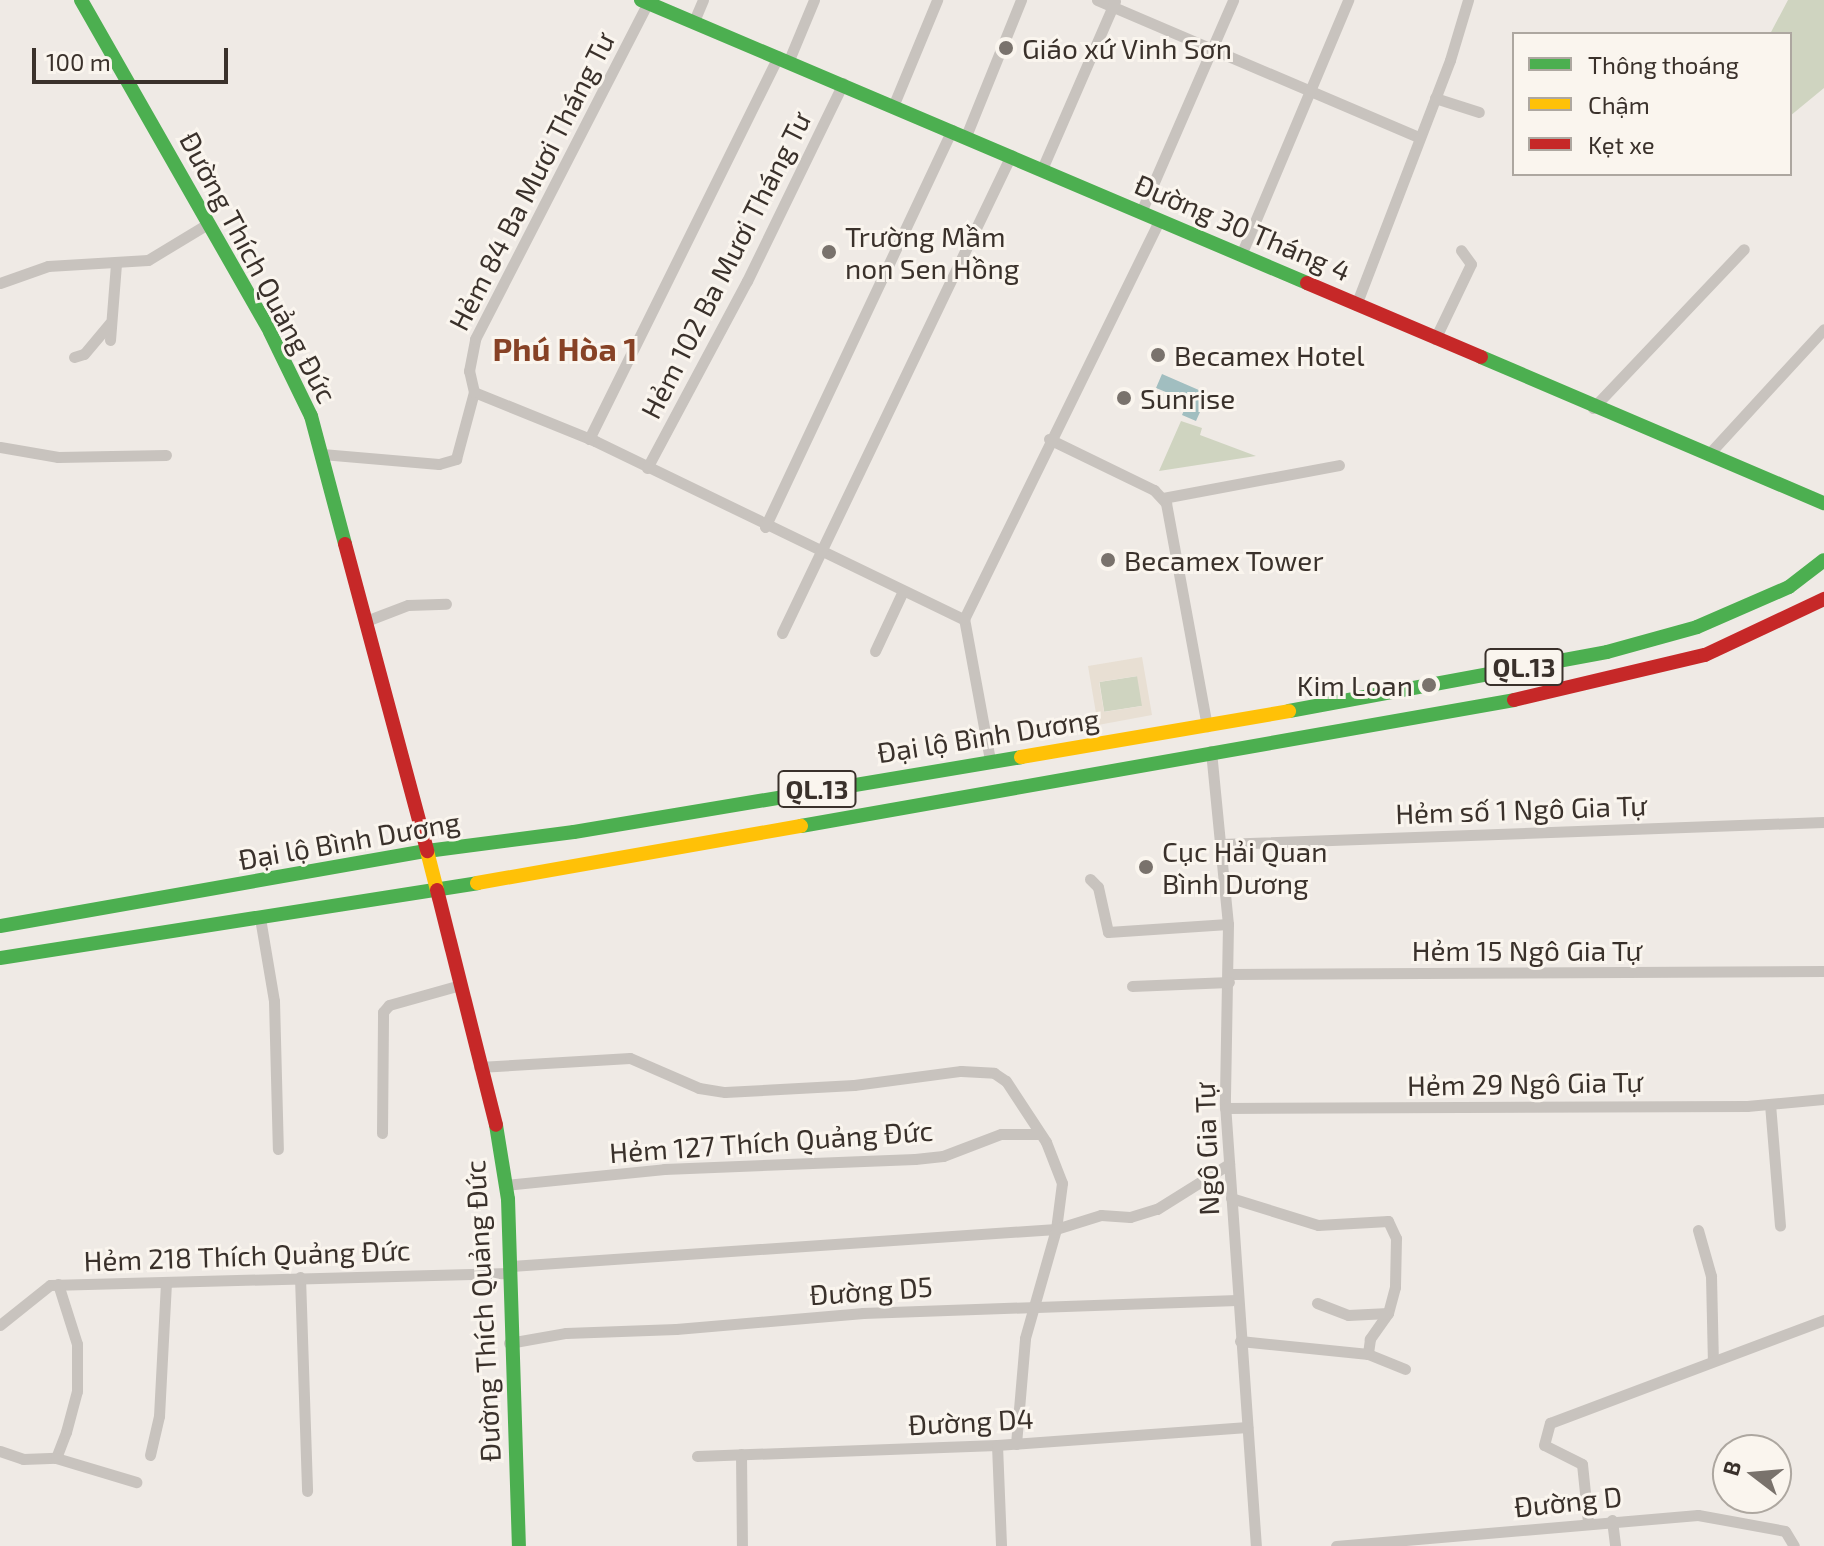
<!DOCTYPE html>
<html>
<head>
<meta charset="utf-8">
<style>
  body { margin:0 }
  #map { position:relative; width:1824px; height:1546px; overflow:hidden; background:#efeae5; font-family:"Exo 2",sans-serif }
  div>[style] { position:absolute }
  .green>* { inset:0; background:#cfd4c0; transform-origin:0 0 }
  .plaza>* { inset:0; background:#e8dfd3 }
  .water>* { inset:0; background:#a1bec0 }
  .street>* { height:11px; margin:-5.5px; padding:0 5.5px; transform-origin:5.5px; border-radius:5.5px; background:#c8c3be }
  .fast>* { height:14px; margin:-7px; padding:0 7px; transform-origin:7px; border-radius:7px; background:#4caf50 }
  .slow>* { height:14px; margin:-7px; padding:0 7px; transform-origin:7px; border-radius:7px; background:#ffc107 }
  .jam>* { height:14px; margin:-7px; padding:0 7px; transform-origin:7px; border-radius:7px; background:#c62828 }
  .dots>* { width:22px; height:22px; translate:-50% -50%; box-sizing:border-box; border:4px solid #faf5ee; border-radius:50% }
  span { translate:-50% -50%; white-space:nowrap; text-align:center; line-height:1.15; -webkit-text-stroke:6px #faf5ee; paint-order:stroke }
  .shield-label span { padding:2px 6px; background:#faf5ee; border:2px solid; border-radius:6px; -webkit-text-stroke-width:0 }
  .shield-label { font-size:26px; color:#3a312b; font-weight:700 }
  .poi-label { font-size:28px; color:#3a312b }
  .left { translate:0 -50%; text-align:left }
  .right { translate:-100% -50%; text-align:right }
  .street-label { font-size:28px; color:#3a312b }
  .quarter-label { font-size:32px; color:#874226; font-weight:700 }
  .legend { position:absolute; left:1512px; top:32px; width:280px; height:144px; box-sizing:border-box; background:#faf5ee; border:2px solid #ada7a0; margin:0; padding:10px 14px; list-style:none; font-size:24px; color:#3a312b }
  .legend li { display:flex; align-items:center; gap:16px; height:40px }
  .legend b { width:40px; border:2px solid #ada7a0 }
  .north { position:absolute; left:1712px; top:1434px; width:80px; height:80px; box-sizing:border-box; background:#faf5ee; border:2px solid #ada7a0; border-radius:50%; rotate:286deg; font-size:22px; font-weight:700; line-height:32px; text-align:center; color:#3a312b }
  .north::after { content:''; display:block; margin:auto; width:28px; height:36px; background:#79726c; clip-path:polygon(50% 0,100% 100%,50% 72%,0 100%) }
  .scale { position:absolute; left:32px; top:48px; width:196px; height:36px; box-sizing:border-box; border:4px solid #3a312b; border-top:0; padding-left:10px; font-size:24px; line-height:28px; white-space:nowrap; color:#3a312b; -webkit-text-stroke:6px #faf5ee; paint-order:stroke }
</style>
</head>
<body>
<div id="map">
  <div class="green">
    <div style="clip-path:polygon(1788px 0,1824px 0,1824px 88px,1790px 116px,1790px 34px,1770px 34px)"></div>
    <div style="clip-path:polygon(1181px 421px,1202px 428px,1200px 435px,1256px 456px,1159px 471px)"></div>
    <div style="left:1138px;top:676px;width:30px;height:39px;rotate:81deg"></div>
  </div>
  <div class="plaza">
    <div style="clip-path:polygon(evenodd,1142px 657px,1152px 715px,1098px 725px,1088px 666px,1142px 657px,1137px 676px,1142px 706px,1104px 712px,1099px 682px,1137px 676px)"></div>
  </div>
  <div class="water">
    <div style="clip-path:polygon(1162px 374px,1208px 394px,1196px 421px,1182px 415px,1188px 401px,1156px 388px)"></div>
  </div>
  <div class="street">
    <div style="left:1097px;top:0;width:349px;rotate:23.1deg"></div>
    <div style="left:694px;top:21px;width:23px;rotate:-67deg"></div>
    <div style="left:789px;top:60px;width:65px;rotate:-67.4deg"></div>
    <div style="left:1435px;top:98px;width:46px;rotate:17.7deg"></div>
    <div style="left:894px;top:104px;width:113px;rotate:-67.5deg"></div>
    <div style="left:966px;top:136px;width:147px;rotate:-68deg"></div>
    <div style="left:1042px;top:169px;width:183px;rotate:-66.5deg"></div>
    <div style="left:1141px;top:212px;width:231px;rotate:-66.5deg"></div>
    <div style="left:1241px;top:255px;width:277px;rotate:-67.2deg"></div>
    <div style="left:0;top:283px;width:51px;rotate:-19.5deg"></div>
    <div style="left:48px;top:266px;width:100px;rotate:-3.4deg"></div>
    <div style="left:148px;top:260px;width:71px;rotate:-31.2deg"></div>
    <div style="left:1356px;top:305px;width:262px;rotate:-69deg"></div>
    <div style="left:1450px;top:60px;width:63px;rotate:-73.3deg"></div>
    <div style="left:1435px;top:339px;width:83px;rotate:-64.4deg"></div>
    <div style="left:1471px;top:264px;width:17px;rotate:-126deg"></div>
    <div style="left:110px;top:340px;width:76px;rotate:-85.5deg"></div>
    <div style="left:74px;top:357px;width:10px;rotate:-17deg"></div>
    <div style="left:84px;top:354px;width:40px;rotate:-50deg"></div>
    <div style="left:474px;top:392px;width:131px;rotate:22deg"></div>
    <div style="left:595px;top:441px;width:410px;rotate:25.8deg"></div>
    <div style="left:1593px;top:408px;width:219px;rotate:-46.5deg"></div>
    <div style="left:589px;top:439px;width:427px;rotate:-63.7deg"></div>
    <div style="left:1049px;top:439px;width:117px;rotate:25.9deg"></div>
    <div style="left:1154px;top:490px;width:18px;rotate:47deg"></div>
    <div style="left:1166px;top:503px;width:227px;rotate:79.6deg"></div>
    <div style="left:0;top:447px;width:59px;rotate:9.8deg"></div>
    <div style="left:58px;top:457px;width:108px;rotate:-1.1deg"></div>
    <div style="left:322px;top:454px;width:117px;rotate:4.9deg"></div>
    <div style="left:439px;top:464px;width:18px;rotate:-16deg"></div>
    <div style="left:456px;top:459px;width:69px;rotate:-75deg"></div>
    <div style="left:474px;top:392px;width:22px;rotate:-103deg"></div>
    <div style="left:469px;top:371px;width:33px;rotate:-79deg"></div>
    <div style="left:475px;top:339px;width:378px;rotate:-62.8deg"></div>
    <div style="left:1708px;top:455px;width:171px;rotate:-47.4deg"></div>
    <div style="left:647px;top:468px;width:212px;rotate:-61.9deg"></div>
    <div style="left:747px;top:281px;width:220px;rotate:-64.1deg"></div>
    <div style="left:1163px;top:498px;width:179px;rotate:-10.6deg"></div>
    <div style="left:765px;top:527px;width:439px;rotate:-64.8deg"></div>
    <div style="left:366px;top:621px;width:45px;rotate:-20.9deg"></div>
    <div style="left:408px;top:605px;width:38px;rotate:-2deg"></div>
    <div style="left:782px;top:633px;width:530px;rotate:-64.4deg"></div>
    <div style="left:875px;top:651px;width:66px;rotate:-65deg"></div>
    <div style="left:1211px;top:751px;width:174px;rotate:84.4deg"></div>
    <div style="left:1228px;top:924px;width:180px;rotate:91deg"></div>
    <div style="left:1225px;top:1104px;width:443px;rotate:86deg"></div>
    <div style="left:990px;top:760px;width:143px;rotate:-100.4deg"></div>
    <div style="left:964px;top:619px;width:445px;rotate:-63.9deg"></div>
    <div style="left:1221px;top:844px;width:603px;rotate:-2.09deg"></div>
    <div style="left:1090px;top:879px;width:11px;rotate:45deg"></div>
    <div style="left:1098px;top:887px;width:46px;rotate:77.5deg"></div>
    <div style="left:1108px;top:932px;width:120px;rotate:-3.8deg"></div>
    <div style="left:260px;top:918px;width:84px;rotate:80.4deg"></div>
    <div style="left:274px;top:1001px;width:148px;rotate:88.5deg"></div>
    <div style="left:1230px;top:974px;width:594px;rotate:-0.29deg"></div>
    <div style="left:1132px;top:986px;width:97px;rotate:-2.4deg"></div>
    <div style="left:479px;top:1067px;width:151px;rotate:-3.4deg"></div>
    <div style="left:630px;top:1058px;width:75px;rotate:23.5deg"></div>
    <div style="left:699px;top:1088px;width:26px;rotate:9deg"></div>
    <div style="left:725px;top:1092px;width:129px;rotate:-3.1deg"></div>
    <div style="left:854px;top:1085px;width:108px;rotate:-7.5deg"></div>
    <div style="left:961px;top:1071px;width:33px;rotate:3deg"></div>
    <div style="left:994px;top:1073px;width:14px;rotate:34deg"></div>
    <div style="left:1006px;top:1081px;width:73px;rotate:56.7deg"></div>
    <div style="left:1046px;top:1142px;width:44px;rotate:68.7deg"></div>
    <div style="left:1062px;top:1183px;width:46px;rotate:97.4deg"></div>
    <div style="left:1056px;top:1229px;width:546px;rotate:176.12deg"></div>
    <div style="left:1770px;top:1104px;width:122px;rotate:85.3deg"></div>
    <div style="left:1225px;top:1108px;width:522px;rotate:-0.22deg"></div>
    <div style="left:1747px;top:1106px;width:77px;rotate:-5.2deg"></div>
    <div style="left:382px;top:1133px;width:121px;rotate:-89.5deg"></div>
    <div style="left:383px;top:1012px;width:9px;rotate:-49deg"></div>
    <div style="left:389px;top:1005px;width:74px;rotate:-15.7deg"></div>
    <div style="left:505px;top:1185px;width:160px;rotate:-5.7deg"></div>
    <div style="left:664px;top:1169px;width:251px;rotate:-2.3deg"></div>
    <div style="left:915px;top:1159px;width:28px;rotate:-6deg"></div>
    <div style="left:943px;top:1156px;width:62px;rotate:-20.8deg"></div>
    <div style="left:1001px;top:1134px;width:36px"></div>
    <div style="left:1231px;top:1198px;width:91px;rotate:17.2deg"></div>
    <div style="left:1318px;top:1225px;width:70px;rotate:-3.3deg"></div>
    <div style="left:1388px;top:1221px;width:19px;rotate:65deg"></div>
    <div style="left:1396px;top:1238px;width:49px;rotate:91.2deg"></div>
    <div style="left:1395px;top:1287px;width:27px;rotate:105deg"></div>
    <div style="left:1388px;top:1313px;width:32px;rotate:125deg"></div>
    <div style="left:1370px;top:1339px;width:15px;rotate:98deg"></div>
    <div style="left:1368px;top:1354px;width:40px;rotate:22deg"></div>
    <div style="left:1698px;top:1230px;width:48px;rotate:74.2deg"></div>
    <div style="left:1711px;top:1276px;width:85px;rotate:88.7deg"></div>
    <div style="left:300px;top:1277px;width:214px;rotate:88.1deg"></div>
    <div style="left:1317px;top:1303px;width:33px;rotate:21deg"></div>
    <div style="left:1348px;top:1315px;width:40px;rotate:-2.9deg"></div>
    <div style="left:0;top:1325px;width:64px;rotate:-38.7deg"></div>
    <div style="left:50px;top:1285px;width:460px;rotate:-1.5deg"></div>
    <div style="left:1240px;top:1341px;width:129px;rotate:5.8deg"></div>
    <div style="left:509px;top:1343px;width:58px;rotate:-10deg"></div>
    <div style="left:566px;top:1333px;width:110px;rotate:-2.1deg"></div>
    <div style="left:676px;top:1329px;width:188px;rotate:-4.9deg"></div>
    <div style="left:863px;top:1313px;width:374px;rotate:-2deg"></div>
    <div style="left:1016px;top:1444px;width:106px;rotate:-85.1deg"></div>
    <div style="left:1025px;top:1338px;width:113px;rotate:-74.1deg"></div>
    <div style="left:1056px;top:1229px;width:47px;rotate:-17.3deg"></div>
    <div style="left:1101px;top:1215px;width:29px;rotate:4deg"></div>
    <div style="left:1130px;top:1217px;width:28px;rotate:-17deg"></div>
    <div style="left:1157px;top:1209px;width:85px;rotate:-32deg"></div>
    <div style="left:997px;top:1445px;width:101px;rotate:87.7deg"></div>
    <div style="left:0;top:1451px;width:24px;rotate:19deg"></div>
    <div style="left:23px;top:1459px;width:33px;rotate:-2deg"></div>
    <div style="left:56px;top:1458px;width:28px;rotate:-69deg"></div>
    <div style="left:66px;top:1432px;width:42px;rotate:-75deg"></div>
    <div style="left:77px;top:1391px;width:47px;rotate:-90deg"></div>
    <div style="left:77px;top:1344px;width:63px;rotate:-107.6deg"></div>
    <div style="left:741px;top:1454px;width:92px;rotate:89.4deg"></div>
    <div style="left:150px;top:1455px;width:40px;rotate:-77deg"></div>
    <div style="left:159px;top:1416px;width:134px;rotate:-87deg"></div>
    <div style="left:697px;top:1456px;width:300px;rotate:-2.1deg"></div>
    <div style="left:997px;top:1445px;width:251px;rotate:-4.1deg"></div>
    <div style="left:56px;top:1458px;width:84px;rotate:16.7deg"></div>
    <div style="left:1612px;top:1520px;width:26px;rotate:83deg"></div>
    <div style="left:1588px;top:1522px;width:58px;rotate:-95.9deg"></div>
    <div style="left:1582px;top:1464px;width:42px;rotate:-153.4deg"></div>
    <div style="left:1544px;top:1445px;width:23px;rotate:-75deg"></div>
    <div style="left:1550px;top:1423px;width:293px;rotate:-20.6deg"></div>
    <div style="left:1336px;top:1546px;width:363px;rotate:-4.9deg"></div>
    <div style="left:1698px;top:1515px;width:88px;rotate:10.4deg"></div>
    <div style="left:1785px;top:1531px;width:17px;rotate:59deg"></div>
  </div>
  <div class="fast">
    <div style="left:81px;top:0;width:382px;rotate:60.3deg"></div>
    <div style="left:270px;top:332px;width:93px;rotate:64deg"></div>
    <div style="left:311px;top:416px;width:132px;rotate:75.1deg"></div>
    <div style="left:641px;top:0;width:724px;rotate:23.02deg"></div>
    <div style="left:1481px;top:357px;width:373px;rotate:23.1deg"></div>
    <div style="left:1289px;top:711px;width:323px;rotate:-10.5deg"></div>
    <div style="left:1607px;top:652px;width:93px;rotate:-15.5deg"></div>
    <div style="left:1697px;top:627px;width:100px;rotate:-23.5deg"></div>
    <div style="left:1789px;top:587px;width:44px;rotate:-37.6deg"></div>
    <div style="left:801px;top:826px;width:724px;rotate:-10.02deg"></div>
    <div style="left:0;top:926px;width:434px;rotate:-10deg"></div>
    <div style="left:427px;top:851px;width:148px;rotate:-7.4deg"></div>
    <div style="left:574px;top:832px;width:453px;rotate:-9.5deg"></div>
    <div style="left:0;top:958px;width:483px;rotate:-8.9deg"></div>
    <div style="left:496px;top:1125px;width:75px;rotate:80.8deg"></div>
    <div style="left:508px;top:1199px;width:347px;rotate:88.2deg"></div>
  </div>
  <div class="slow">
    <div style="left:1021px;top:757px;width:272px;rotate:-9.7deg"></div>
    <div style="left:427px;top:851px;width:40px;rotate:75.6deg"></div>
    <div style="left:477px;top:883px;width:329px;rotate:-10deg"></div>
  </div>
  <div class="jam">
    <div style="left:1307px;top:283px;width:189px;rotate:23deg"></div>
    <div style="left:345px;top:544px;width:318px;rotate:75deg"></div>
    <div style="left:1514px;top:700px;width:196px;rotate:-13.3deg"></div>
    <div style="left:1705px;top:655px;width:132px;rotate:-25.2deg"></div>
    <div style="left:437px;top:890px;width:242px;rotate:75.9deg"></div>
  </div>
  <div class="dots">
    <div style="left:1006px;top:48px;background:#79726c"></div>
    <div style="left:829px;top:252px;background:#79726c"></div>
    <div style="left:1158px;top:355px;background:#79726c"></div>
    <div style="left:1124px;top:398px;background:#79726c"></div>
    <div style="left:1108px;top:560px;background:#79726c"></div>
    <div style="left:1429px;top:685px;background:#79726c"></div>
    <div style="left:1146px;top:867px;background:#79726c"></div>
  </div>
  <div class="shield-label">
    <span style="left:1524px;top:667px">QL.13</span>
    <span style="left:817px;top:789px">QL.13</span>
  </div>
  <div class="poi-label">
    <span class="left" style="left:1022px;top:48px">Giáo xứ Vinh Sơn</span>
    <span class="left" style="left:845px;top:252px">Trường Mầm<br>non Sen Hồng</span>
    <span class="left" style="left:1174px;top:355px">Becamex Hotel</span>
    <span class="left" style="left:1140px;top:398px">Sunrise</span>
    <span class="left" style="left:1124px;top:560px">Becamex Tower</span>
    <span class="right" style="left:1413px;top:685px">Kim Loan</span>
    <span class="left" style="left:1162px;top:867px">Cục Hải Quan<br>Bình Dương</span>
  </div>
  <div class="street-label">
    <span style="left:531px;top:181px;rotate:-63deg">Hẻm 84 Ba Mươi Tháng Tư</span>
    <span style="left:1243px;top:227px;rotate:23deg">Đường 30 Tháng 4</span>
    <span style="left:725px;top:265px;rotate:-63deg">Hẻm 102 Ba Mươi Tháng Tư</span>
    <span style="left:259px;top:267px;rotate:62deg">Đường Thích Quảng Đức</span>
    <span style="left:988px;top:735px;rotate:-9deg">Đại lộ Bình Dương</span>
    <span style="left:1521px;top:809px;rotate:-2deg">Hẻm số 1 Ngô Gia Tự</span>
    <span style="left:349px;top:840px;rotate:-10deg">Đại lộ Bình Dương</span>
    <span style="left:1527px;top:950px">Hẻm 15 Ngô Gia Tự</span>
    <span style="left:1525px;top:1083px;rotate:-1deg">Hẻm 29 Ngô Gia Tự</span>
    <span style="left:771px;top:1141px;rotate:-4deg">Hẻm 127 Thích Quảng Đức</span>
    <span style="left:1206px;top:1149px;rotate:-92deg">Ngô Gia Tự</span>
    <span style="left:247px;top:1255px;rotate:-2deg">Hẻm 218 Thích Quảng Đức</span>
    <span style="left:871px;top:1290px;rotate:-4deg">Đường D5</span>
    <span style="left:482px;top:1311px;rotate:-93deg">Đường Thích Quảng Đức</span>
    <span style="left:971px;top:1421px;rotate:-3deg">Đường D4</span>
    <span style="left:1568px;top:1501px;rotate:-6deg">Đường D</span>
  </div>
  <div class="quarter-label">
    <span style="left:565px;top:348px">Phú Hòa 1</span>
  </div>
  <ul class="legend">
  <li><b style="height:10px;background:#4caf50"></b>Thông thoáng</li>
  <li><b style="height:10px;background:#ffc107"></b>Chậm</li>
  <li><b style="height:10px;background:#c62828"></b>Kẹt xe</li>
  </ul>
  <div class="north">B</div>
  <div class="scale">100 m</div>
</div>
</body>
</html>
